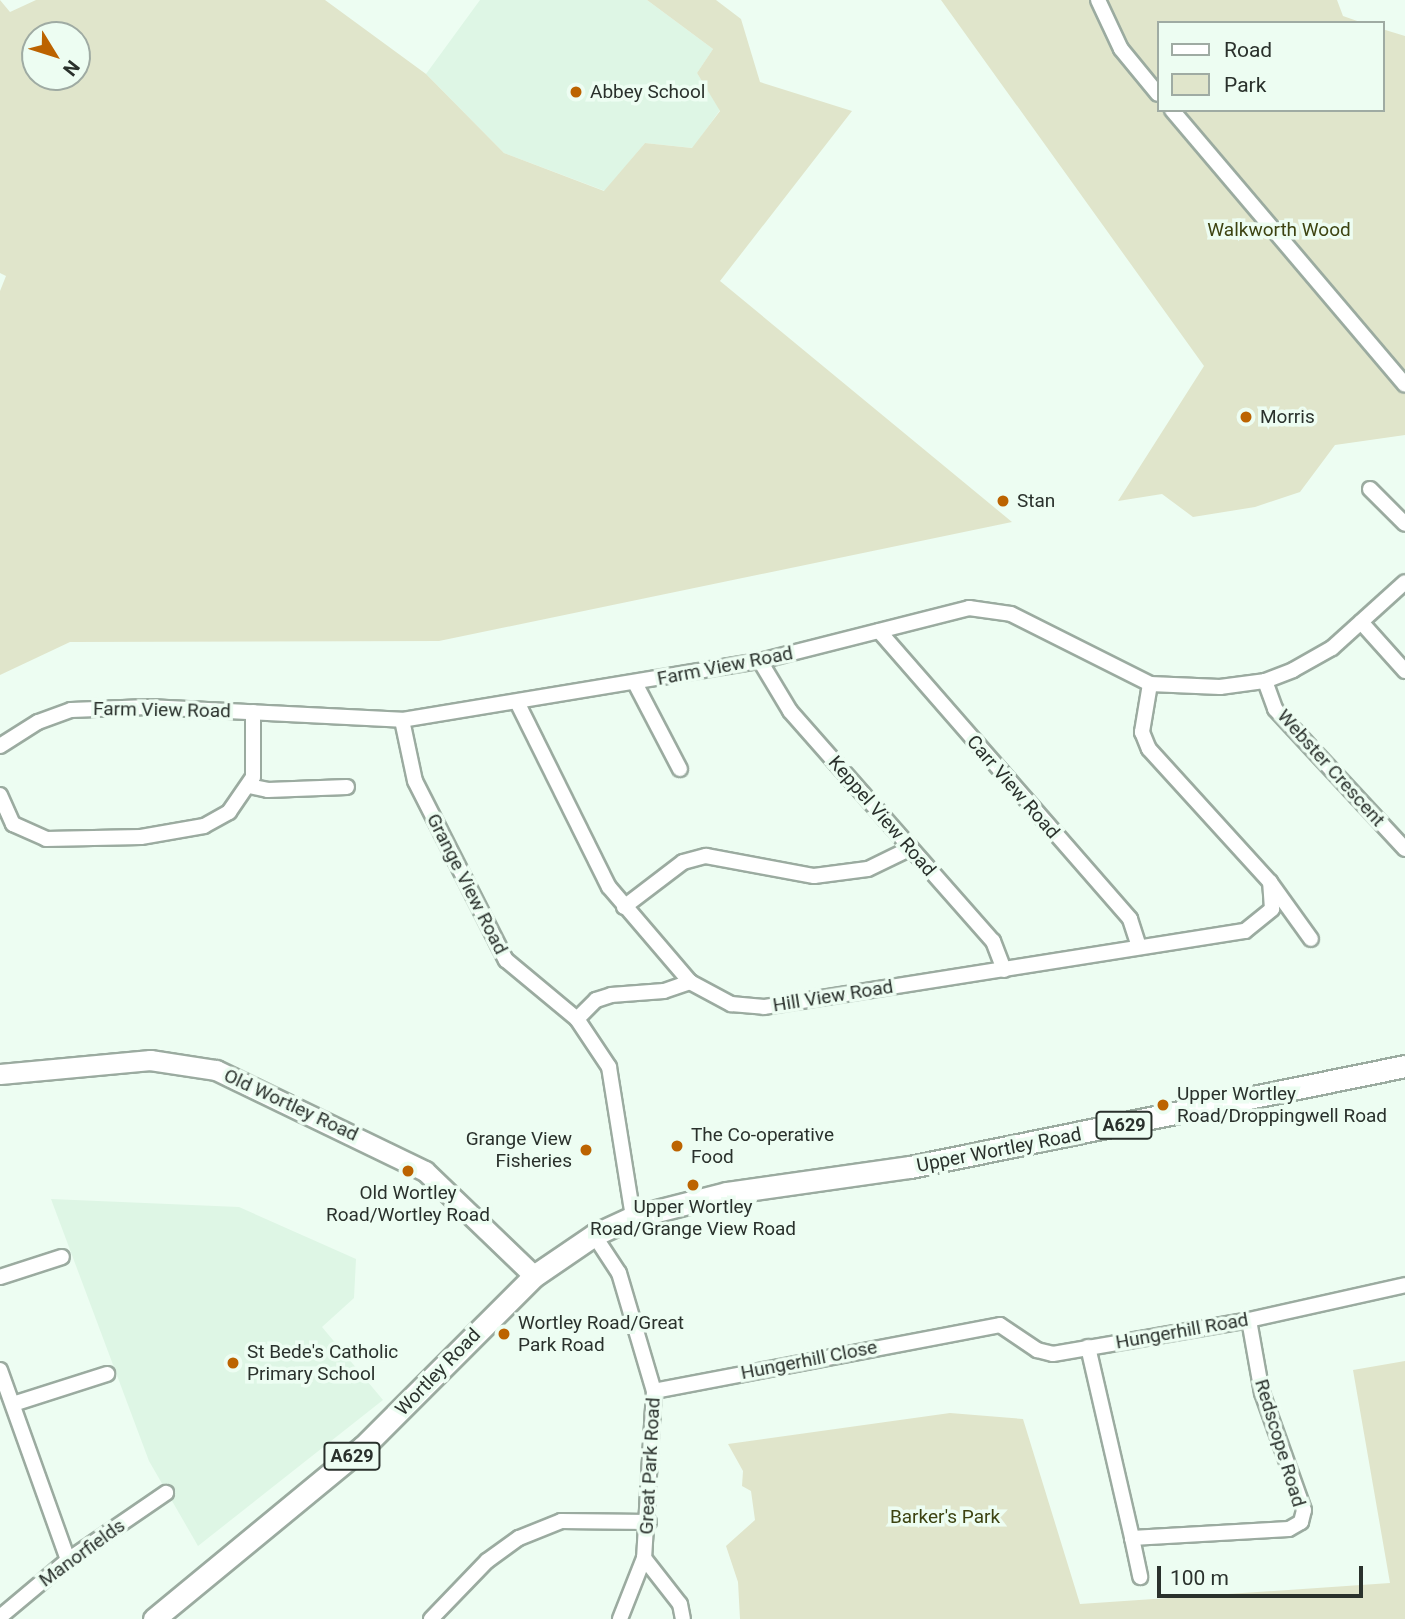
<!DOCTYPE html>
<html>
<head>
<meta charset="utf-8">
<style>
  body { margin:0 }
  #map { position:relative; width:1405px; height:1619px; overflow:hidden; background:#edfdf2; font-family:Roboto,sans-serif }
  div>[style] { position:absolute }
  .built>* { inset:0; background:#def6e5 }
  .green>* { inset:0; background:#e0e5cb }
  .roads { filter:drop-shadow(2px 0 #9baba0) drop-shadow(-2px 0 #9baba0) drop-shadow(0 2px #9baba0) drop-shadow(0 -2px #9baba0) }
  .street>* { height:14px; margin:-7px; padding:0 7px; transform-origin:7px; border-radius:7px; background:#fff }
  .secondary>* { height:19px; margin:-9.5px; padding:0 9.5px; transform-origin:9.5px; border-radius:9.5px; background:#fff }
  .primary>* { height:21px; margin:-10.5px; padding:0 10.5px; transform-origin:10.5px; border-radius:10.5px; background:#fff }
  .dots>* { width:19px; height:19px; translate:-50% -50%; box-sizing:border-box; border:4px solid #edfdf2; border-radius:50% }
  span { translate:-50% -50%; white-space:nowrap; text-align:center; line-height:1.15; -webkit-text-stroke:7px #edfdf2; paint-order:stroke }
  .shield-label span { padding:2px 5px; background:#edfdf2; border:2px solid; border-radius:5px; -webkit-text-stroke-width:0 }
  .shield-label { font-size:18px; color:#2a312c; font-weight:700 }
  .poi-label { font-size:19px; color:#2a312c }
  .left { translate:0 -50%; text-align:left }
  .right { translate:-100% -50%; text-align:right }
  .park-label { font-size:19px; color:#3d4311 }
  .street-label { font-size:19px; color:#2a312c }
  .legend { position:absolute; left:1157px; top:21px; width:228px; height:91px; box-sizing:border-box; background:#edfdf2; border:2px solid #9faba3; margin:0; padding:9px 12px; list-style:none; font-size:21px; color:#2a312c }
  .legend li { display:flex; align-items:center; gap:14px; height:35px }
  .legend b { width:35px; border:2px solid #9faba3 }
  .north { position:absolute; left:21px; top:21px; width:70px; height:70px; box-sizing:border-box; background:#edfdf2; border:2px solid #9faba3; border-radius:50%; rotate:128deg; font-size:19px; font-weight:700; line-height:28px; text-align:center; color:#2a312c }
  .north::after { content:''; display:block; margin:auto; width:24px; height:32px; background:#bc6300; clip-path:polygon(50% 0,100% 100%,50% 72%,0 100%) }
  .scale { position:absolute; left:1157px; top:1566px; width:206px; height:32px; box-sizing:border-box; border:4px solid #2a312c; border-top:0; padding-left:9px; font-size:21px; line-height:24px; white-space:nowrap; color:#2a312c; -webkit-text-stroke:5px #edfdf2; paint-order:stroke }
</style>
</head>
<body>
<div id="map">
  <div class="built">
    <div style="clip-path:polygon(480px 0,647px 0,713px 49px,697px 73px,720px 110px,693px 148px,645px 143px,605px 191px,504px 153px,426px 74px)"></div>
    <div style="clip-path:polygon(51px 1199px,239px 1207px,356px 1259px,354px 1298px,322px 1327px,383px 1400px,198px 1546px,149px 1461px)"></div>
  </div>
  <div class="green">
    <div style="clip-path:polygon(evenodd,0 0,10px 12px,36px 0,325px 0,426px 74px,504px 153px,604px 191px,645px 143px,692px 148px,720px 111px,697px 73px,713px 49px,647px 0,716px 0,741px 19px,760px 82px,852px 111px,720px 281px,1012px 522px,439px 641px,70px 642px,0 675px,0 291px,6px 276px,0 273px,0 0,35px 35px,77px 35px,77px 77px,35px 77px,35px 35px)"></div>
    <div style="clip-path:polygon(941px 0,1337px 0,1343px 16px,1363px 23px,1158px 23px,1158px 110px,1382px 110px,1382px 29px,1405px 36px,1405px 435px,1335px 445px,1300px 492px,1255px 507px,1193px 517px,1162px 494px,1118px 501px,1204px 366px)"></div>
    <div style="clip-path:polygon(1405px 1361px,1405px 1619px,740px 1619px,738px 1582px,726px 1546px,755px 1520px,751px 1491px,742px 1486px,743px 1471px,728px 1444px,950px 1413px,1023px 1419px,1080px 1604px,1390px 1583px,1353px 1370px)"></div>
  </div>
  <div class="roads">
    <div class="street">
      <div style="left:1098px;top:0;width:54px;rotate:64.9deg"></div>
      <div style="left:1121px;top:49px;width:58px;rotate:50.6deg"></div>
      <div style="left:1172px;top:110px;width:360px;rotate:49.7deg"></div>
      <div style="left:1370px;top:489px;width:49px;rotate:45deg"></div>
      <div style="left:1361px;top:622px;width:66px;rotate:48.1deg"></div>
      <div style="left:879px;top:631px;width:382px;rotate:48.9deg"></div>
      <div style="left:1130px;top:919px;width:28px;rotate:72deg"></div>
      <div style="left:760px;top:661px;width:58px;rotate:59deg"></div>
      <div style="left:790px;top:711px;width:307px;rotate:48.6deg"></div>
      <div style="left:993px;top:941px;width:31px;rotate:69deg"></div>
      <div style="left:1265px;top:681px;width:30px;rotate:70deg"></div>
      <div style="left:1275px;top:709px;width:191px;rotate:47.1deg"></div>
      <div style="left:635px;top:683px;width:97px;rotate:62.4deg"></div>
      <div style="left:1150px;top:684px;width:49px;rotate:99.5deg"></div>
      <div style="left:1142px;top:732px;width:18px;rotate:68deg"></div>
      <div style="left:1149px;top:749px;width:180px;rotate:47.7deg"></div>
      <div style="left:1270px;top:882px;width:70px;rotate:54.3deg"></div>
      <div style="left:518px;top:704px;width:204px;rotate:63.6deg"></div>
      <div style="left:609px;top:887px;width:125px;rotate:49.5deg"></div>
      <div style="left:690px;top:982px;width:47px;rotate:28.2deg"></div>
      <div style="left:731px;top:1004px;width:33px;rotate:5deg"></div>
      <div style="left:764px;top:1007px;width:487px;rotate:-9deg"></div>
      <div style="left:1245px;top:931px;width:35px;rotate:-39deg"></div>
      <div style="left:1272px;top:909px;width:27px;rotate:-94deg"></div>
      <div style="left:402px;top:720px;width:62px;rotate:78deg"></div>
      <div style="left:415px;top:781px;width:201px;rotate:63.1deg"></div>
      <div style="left:506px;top:960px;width:92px;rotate:39.7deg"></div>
      <div style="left:577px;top:1019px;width:58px;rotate:56.3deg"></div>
      <div style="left:609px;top:1067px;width:152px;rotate:80.9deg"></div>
      <div style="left:0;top:746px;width:45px;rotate:-32.3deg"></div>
      <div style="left:38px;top:722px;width:35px;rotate:-20deg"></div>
      <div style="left:71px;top:710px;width:77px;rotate:-2.2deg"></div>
      <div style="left:148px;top:707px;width:254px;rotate:2.9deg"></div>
      <div style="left:402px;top:720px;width:363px;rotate:-9.4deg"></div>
      <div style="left:760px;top:661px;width:216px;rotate:-14.2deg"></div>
      <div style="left:969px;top:608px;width:42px;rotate:8.1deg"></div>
      <div style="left:1011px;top:614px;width:156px;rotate:26.7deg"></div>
      <div style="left:1150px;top:684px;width:70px;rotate:2.5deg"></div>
      <div style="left:1220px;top:687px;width:45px;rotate:-7.6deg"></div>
      <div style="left:1265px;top:681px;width:30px;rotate:-21deg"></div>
      <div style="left:1293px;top:670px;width:45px;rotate:-29.4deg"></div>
      <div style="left:1332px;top:648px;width:98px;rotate:-42.1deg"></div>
      <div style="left:249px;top:786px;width:19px;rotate:12deg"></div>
      <div style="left:268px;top:790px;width:79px;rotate:-2.2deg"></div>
      <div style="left:0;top:795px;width:32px;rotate:66deg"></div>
      <div style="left:13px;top:824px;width:36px;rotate:24deg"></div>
      <div style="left:46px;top:839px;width:95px;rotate:-1.2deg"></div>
      <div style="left:141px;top:837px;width:64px;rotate:-9.9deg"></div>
      <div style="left:204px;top:826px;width:29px;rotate:-29deg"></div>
      <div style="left:229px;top:812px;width:42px;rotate:-55.6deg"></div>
      <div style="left:253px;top:777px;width:65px;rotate:-90deg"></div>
      <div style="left:624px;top:907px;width:74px;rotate:-37.3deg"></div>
      <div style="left:683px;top:862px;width:24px;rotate:-15deg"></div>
      <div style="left:706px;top:856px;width:110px;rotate:10.5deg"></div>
      <div style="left:814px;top:876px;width:54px;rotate:-7.4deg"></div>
      <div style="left:868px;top:869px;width:46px;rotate:-26deg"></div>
      <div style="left:577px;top:1019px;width:27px;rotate:-45deg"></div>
      <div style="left:596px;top:1000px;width:16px;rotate:-18deg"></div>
      <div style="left:611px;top:995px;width:53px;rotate:-4.3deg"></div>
      <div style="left:664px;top:991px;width:28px;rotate:-19deg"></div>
      <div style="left:594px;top:1235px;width:45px;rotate:56.7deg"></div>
      <div style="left:619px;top:1273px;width:123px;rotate:73.5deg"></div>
      <div style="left:654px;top:1391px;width:167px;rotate:93.4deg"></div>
      <div style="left:644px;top:1558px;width:66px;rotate:111.5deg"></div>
      <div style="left:0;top:1277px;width:65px;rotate:-17.9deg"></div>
      <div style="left:1088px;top:1347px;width:196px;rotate:77deg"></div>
      <div style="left:1132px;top:1538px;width:157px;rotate:-3.3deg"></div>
      <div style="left:1289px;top:1529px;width:14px;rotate:-30deg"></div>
      <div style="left:1301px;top:1522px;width:12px;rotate:-76deg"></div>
      <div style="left:1304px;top:1510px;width:124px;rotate:-109.7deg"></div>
      <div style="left:1262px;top:1393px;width:74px;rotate:-100.1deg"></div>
      <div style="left:0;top:1370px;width:202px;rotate:70.3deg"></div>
      <div style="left:654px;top:1391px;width:352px;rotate:-10.8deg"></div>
      <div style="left:1000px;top:1325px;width:45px;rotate:34deg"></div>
      <div style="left:1037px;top:1350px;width:16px;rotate:14deg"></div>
      <div style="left:1053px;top:1354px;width:199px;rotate:-9.8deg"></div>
      <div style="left:1249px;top:1320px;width:160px;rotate:-12.6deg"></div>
      <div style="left:13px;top:1404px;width:99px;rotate:-17.7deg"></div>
      <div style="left:1132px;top:1538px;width:40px;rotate:78deg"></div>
      <div style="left:644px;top:1558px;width:58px;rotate:52deg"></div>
      <div style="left:680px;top:1604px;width:15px;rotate:79deg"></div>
      <div style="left:0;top:1617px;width:89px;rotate:-40deg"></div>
      <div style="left:68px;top:1560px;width:119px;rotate:-34.4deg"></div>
      <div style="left:431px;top:1619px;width:81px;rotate:-46deg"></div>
      <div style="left:487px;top:1561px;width:39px;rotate:-36deg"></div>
      <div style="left:519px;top:1538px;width:45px;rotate:-22deg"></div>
      <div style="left:561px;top:1521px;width:88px;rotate:0.7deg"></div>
    </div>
    <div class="secondary">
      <div style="left:0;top:1074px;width:151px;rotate:-5.3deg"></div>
      <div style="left:150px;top:1060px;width:67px;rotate:8.6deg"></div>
      <div style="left:216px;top:1070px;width:232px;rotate:25.8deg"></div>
      <div style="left:425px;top:1171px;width:151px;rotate:43.9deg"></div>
    </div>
    <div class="primary">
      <div style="left:154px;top:1619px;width:271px;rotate:-39.5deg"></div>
      <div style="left:363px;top:1447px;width:242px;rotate:-45deg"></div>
      <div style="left:534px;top:1276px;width:73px;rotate:-34.3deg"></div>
      <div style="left:594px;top:1235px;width:43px;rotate:-24.8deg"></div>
      <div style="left:633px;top:1217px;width:97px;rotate:-14.3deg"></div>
      <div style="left:727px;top:1193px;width:185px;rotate:-8.1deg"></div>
      <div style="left:910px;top:1167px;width:505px;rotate:-11.53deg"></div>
    </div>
  </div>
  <div class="dots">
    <div style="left:576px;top:92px;background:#bc6300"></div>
    <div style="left:1246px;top:417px;background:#bc6300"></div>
    <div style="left:1003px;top:501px;background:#bc6300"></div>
    <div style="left:1163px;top:1105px;background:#bc6300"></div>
    <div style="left:677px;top:1146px;background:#bc6300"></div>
    <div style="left:586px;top:1150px;background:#bc6300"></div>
    <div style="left:408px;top:1171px;background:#bc6300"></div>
    <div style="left:693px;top:1185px;background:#bc6300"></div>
    <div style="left:504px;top:1334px;background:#bc6300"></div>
    <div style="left:233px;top:1363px;background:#bc6300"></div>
  </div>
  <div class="shield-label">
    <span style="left:1124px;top:1125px">A629</span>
    <span style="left:352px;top:1456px">A629</span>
  </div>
  <div class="poi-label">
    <span class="left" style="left:590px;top:92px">Abbey School</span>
    <span class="left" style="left:1260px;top:417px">Morris</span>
    <span class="left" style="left:1017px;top:501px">Stan</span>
    <span class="left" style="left:1177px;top:1105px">Upper Wortley<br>Road/Droppingwell Road</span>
    <span class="left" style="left:691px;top:1146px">The Co-operative<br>Food</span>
    <span class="right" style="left:572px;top:1150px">Grange View<br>Fisheries</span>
    <span style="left:408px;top:1204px">Old Wortley<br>Road/Wortley Road</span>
    <span style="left:693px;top:1218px">Upper Wortley<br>Road/Grange View Road</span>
    <span class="left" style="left:518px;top:1334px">Wortley Road/Great<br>Park Road</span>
    <span class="left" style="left:247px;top:1363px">St Bede's Catholic<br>Primary School</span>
  </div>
  <div class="park-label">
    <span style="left:1279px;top:230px">Walkworth Wood</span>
    <span style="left:945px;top:1517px">Barker's Park</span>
  </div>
  <div class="street-label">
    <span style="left:725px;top:666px;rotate:-11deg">Farm View Road</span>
    <span style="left:162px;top:710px;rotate:1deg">Farm View Road</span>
    <span style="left:1331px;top:768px;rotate:48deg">Webster Crescent</span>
    <span style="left:1013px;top:787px;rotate:49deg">Carr View Road</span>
    <span style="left:882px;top:816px;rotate:49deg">Keppel View Road</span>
    <span style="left:467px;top:884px;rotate:63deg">Grange View Road</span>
    <span style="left:833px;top:996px;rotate:-9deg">Hill View Road</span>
    <span style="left:291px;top:1105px;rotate:25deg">Old Wortley Road</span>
    <span style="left:999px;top:1150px;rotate:-11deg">Upper Wortley Road</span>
    <span style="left:1182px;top:1331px;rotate:-10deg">Hungerhill Road</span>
    <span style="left:809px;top:1360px;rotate:-11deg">Hungerhill Close</span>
    <span style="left:438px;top:1372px;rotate:-46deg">Wortley Road</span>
    <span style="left:1280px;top:1443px;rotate:73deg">Redscope Road</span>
    <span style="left:650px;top:1466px;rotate:-87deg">Great Park Road</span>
    <span style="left:82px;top:1553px;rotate:-36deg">Manorfields</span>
  </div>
  <ul class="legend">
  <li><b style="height:9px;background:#fff"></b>Road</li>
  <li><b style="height:19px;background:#e0e5cb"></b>Park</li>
  </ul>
  <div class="north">N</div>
  <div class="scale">100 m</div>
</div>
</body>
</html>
